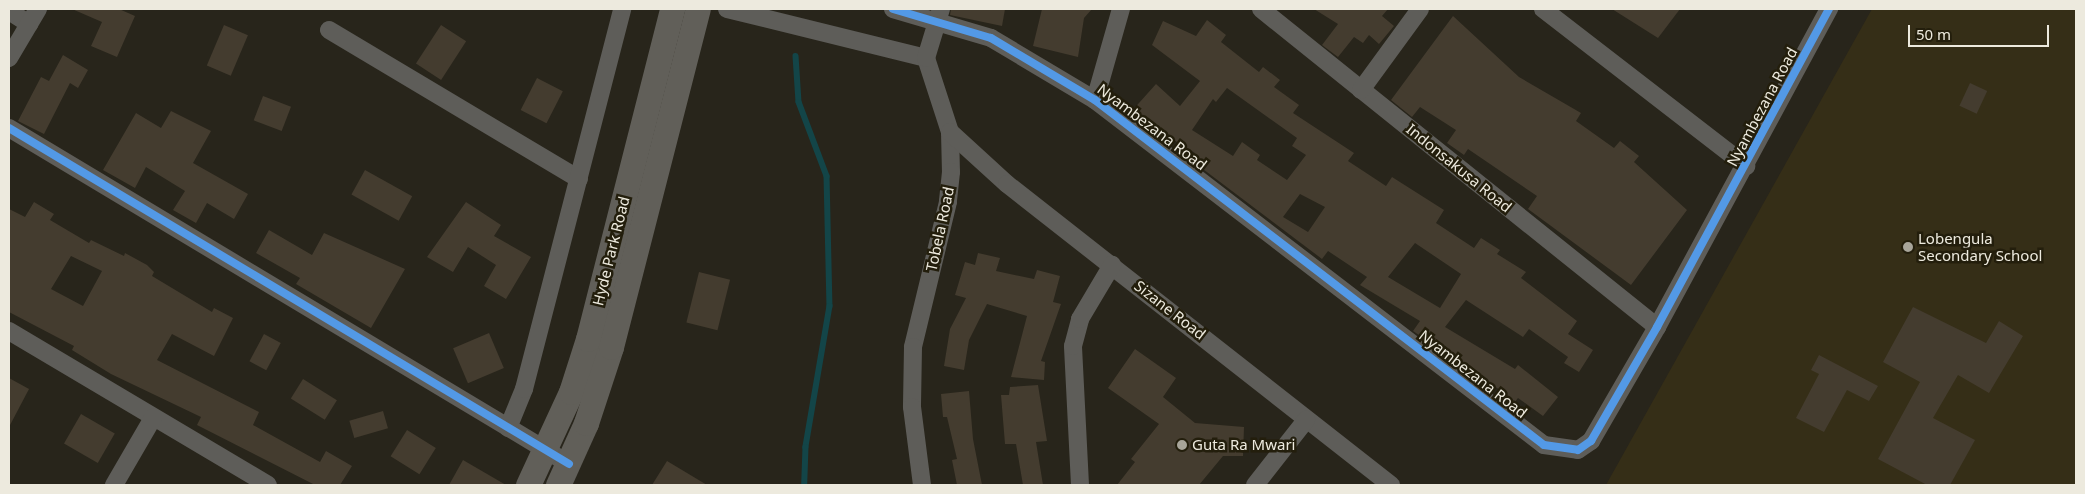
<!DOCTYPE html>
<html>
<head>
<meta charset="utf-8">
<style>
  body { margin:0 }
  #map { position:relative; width:2085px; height:494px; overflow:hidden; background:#28251b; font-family:"Noto Sans",sans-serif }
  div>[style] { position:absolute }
  .built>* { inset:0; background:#352e17 }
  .stream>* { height:5.5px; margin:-2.75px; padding:0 2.75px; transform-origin:2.75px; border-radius:2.75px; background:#134548 }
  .building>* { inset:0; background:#443c2f; transform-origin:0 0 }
  .street>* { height:18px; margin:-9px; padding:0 9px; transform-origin:9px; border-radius:9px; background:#5e5d59 }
  .secondary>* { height:25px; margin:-12.5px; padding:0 12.5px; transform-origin:12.5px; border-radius:12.5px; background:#615f59 }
  .cycleway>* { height:8px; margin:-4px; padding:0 4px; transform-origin:4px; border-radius:4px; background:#5399e6 }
  .dots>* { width:14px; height:14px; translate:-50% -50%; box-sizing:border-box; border:2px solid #231e0c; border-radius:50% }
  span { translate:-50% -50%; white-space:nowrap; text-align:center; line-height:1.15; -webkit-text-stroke:5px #231e0c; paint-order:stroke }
  .street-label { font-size:15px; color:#edeade }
  .poi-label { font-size:15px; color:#edeade }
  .left { translate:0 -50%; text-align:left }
  .frame { position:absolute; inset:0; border:10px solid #edeade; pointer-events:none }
  .scale { position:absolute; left:1908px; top:25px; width:141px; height:22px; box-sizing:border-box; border:2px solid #edeade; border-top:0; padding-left:6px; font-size:15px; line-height:18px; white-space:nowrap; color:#edeade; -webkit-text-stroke:4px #231e0c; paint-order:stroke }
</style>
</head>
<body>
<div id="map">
  <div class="built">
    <div style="clip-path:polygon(1872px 9px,2076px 9px,2076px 485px,1606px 485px)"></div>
  </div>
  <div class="stream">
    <div style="left:796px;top:56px;width:46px;rotate:86.3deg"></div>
    <div style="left:799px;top:102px;width:79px;rotate:69.3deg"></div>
    <div style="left:827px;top:176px;width:130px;rotate:88.7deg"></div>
    <div style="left:830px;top:306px;width:143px;rotate:99.7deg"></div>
    <div style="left:806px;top:447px;width:38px;rotate:92deg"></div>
  </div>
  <div class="building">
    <div style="clip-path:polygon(72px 9px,119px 9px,135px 16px,117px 57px,91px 46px,102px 22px)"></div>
    <div style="clip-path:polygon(951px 9px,1005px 9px,1002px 26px,950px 15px)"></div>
    <div style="clip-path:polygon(1042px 9px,1092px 9px,1084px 18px,1078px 57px,1033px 46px)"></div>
    <div style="clip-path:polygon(1314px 9px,1388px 9px,1382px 16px,1394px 26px,1379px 44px,1369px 35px,1363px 43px,1354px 37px,1338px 57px,1322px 45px,1338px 24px)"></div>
    <div style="clip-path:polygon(1612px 9px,1680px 9px,1658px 38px)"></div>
    <div style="clip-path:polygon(1453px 16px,1519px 77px,1581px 113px,1576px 121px,1614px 148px,1620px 141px,1639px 156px,1634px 162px,1687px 210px,1631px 285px,1528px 209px,1537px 196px,1468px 149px,1464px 155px,1447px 143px,1456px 130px,1420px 107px,1412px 117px,1391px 100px)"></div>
    <div style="clip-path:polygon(evenodd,1207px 20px,1226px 35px,1221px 42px,1259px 72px,1263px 67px,1280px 80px,1274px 87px,1299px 105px,1293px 113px,1354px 153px,1348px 161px,1386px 186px,1392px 177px,1444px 210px,1436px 223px,1474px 248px,1481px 238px,1500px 250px,1497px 254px,1526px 272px,1521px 278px,1577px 321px,1568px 334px,1593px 350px,1579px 372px,1564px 363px,1568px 357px,1529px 329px,1523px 337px,1466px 300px,1445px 327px,1515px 369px,1518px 365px,1558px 397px,1543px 416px,1518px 398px,1511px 407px,1496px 395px,1500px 390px,1413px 331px,1420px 321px,1360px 285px,1367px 277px,1328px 251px,1322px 259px,1191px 160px,1195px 153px,1130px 113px,1156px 84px,1180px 106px,1200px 81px,1152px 45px,1163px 21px,1196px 36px,1207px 20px,1227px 88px,1297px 138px,1292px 146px,1306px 155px,1287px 180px,1257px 160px,1260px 155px,1242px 142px,1233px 156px,1192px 130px,1213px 99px,1216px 102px,1227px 88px,1207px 20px,1300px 194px,1325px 207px,1308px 232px,1283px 217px,1300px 194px,1207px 20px,1415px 243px,1461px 274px,1440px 308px,1388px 277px,1415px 243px)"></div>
    <div style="left:224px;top:25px;width:26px;height:44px;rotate:23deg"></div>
    <div style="left:441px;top:25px;width:30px;height:46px;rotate:33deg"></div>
    <div style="clip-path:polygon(63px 55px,88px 70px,78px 88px,70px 83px,44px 134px,18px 121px,41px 77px,49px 81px)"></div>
    <div style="left:537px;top:78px;width:29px;height:36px;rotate:27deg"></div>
    <div style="left:1970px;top:83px;width:19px;height:25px;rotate:25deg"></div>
    <div style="left:263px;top:96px;width:30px;height:26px;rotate:21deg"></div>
    <div style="clip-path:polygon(171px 111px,211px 131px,193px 163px,248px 194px,234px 219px,207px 203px,196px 223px,173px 210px,185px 191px,146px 167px,135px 188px,103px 170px,136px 113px,161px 128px)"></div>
    <div style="left:365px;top:170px;width:54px;height:28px;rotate:29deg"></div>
    <div style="clip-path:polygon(evenodd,34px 202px,54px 214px,50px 220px,89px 243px,91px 240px,124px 256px,125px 253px,147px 265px,154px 272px,152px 276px,212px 312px,214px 308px,233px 318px,214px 356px,172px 334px,157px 360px,259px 412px,253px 425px,320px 462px,326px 451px,352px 466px,340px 485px,315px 485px,197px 425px,201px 417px,111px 374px,72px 350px,74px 346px,9px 312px,9px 209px,25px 217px,34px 202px,71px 256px,102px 271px,83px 306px,51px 289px,71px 256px)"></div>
    <div style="clip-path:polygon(466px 202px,501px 225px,494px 236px,531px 257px,506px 299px,484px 286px,496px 265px,468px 247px,453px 272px,427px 257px)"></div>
    <div style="clip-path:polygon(269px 230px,312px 255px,324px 233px,405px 269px,371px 328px,296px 284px,300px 278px,256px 253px)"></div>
    <div style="clip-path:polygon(978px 253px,1000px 258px,996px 271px,1034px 279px,1037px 270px,1060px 276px,1053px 302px,1061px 304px,1041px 361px,1045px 362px,1044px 380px,1011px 377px,1027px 316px,987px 304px,969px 340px,964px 370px,944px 366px,950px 329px,966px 298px,955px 295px,965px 262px,975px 265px)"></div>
    <div style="left:699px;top:272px;width:32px;height:52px;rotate:14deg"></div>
    <div style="clip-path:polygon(1913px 307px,1986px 343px,1999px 321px,2023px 336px,1989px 393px,1958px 375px,1933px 418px,1975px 440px,1950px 485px,1927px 485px,1878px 459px,1920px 382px,1883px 362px)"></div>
    <div style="left:489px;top:333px;width:38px;height:39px;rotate:67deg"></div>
    <div style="left:264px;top:334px;width:19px;height:31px;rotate:28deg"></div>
    <div style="clip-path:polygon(1135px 349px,1176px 378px,1163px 397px,1195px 423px,1244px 427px,1243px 456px,1223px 456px,1199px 485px,1117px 485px,1135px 462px,1131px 459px,1159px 424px,1108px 388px)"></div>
    <div style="clip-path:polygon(1819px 355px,1878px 386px,1869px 401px,1847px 390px,1824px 432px,1796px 418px,1819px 374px,1811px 370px)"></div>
    <div style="clip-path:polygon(9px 378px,29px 389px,9px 427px)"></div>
    <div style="left:303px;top:379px;width:40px;height:23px;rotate:32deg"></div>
    <div style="clip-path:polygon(1038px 385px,1047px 441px,1036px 442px,1043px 485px,1023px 485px,1016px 444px,1005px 444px,1001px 395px,1009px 395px,1010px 387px)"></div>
    <div style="clip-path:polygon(969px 391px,973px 439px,982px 485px,957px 485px,952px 460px,957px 459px,947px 417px,943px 417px,941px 394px)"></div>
    <div style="left:383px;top:411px;width:18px;height:35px;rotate:74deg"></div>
    <div style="left:81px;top:414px;width:39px;height:34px;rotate:30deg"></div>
    <div style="left:407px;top:430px;width:34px;height:31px;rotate:32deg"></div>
    <div style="clip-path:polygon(463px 460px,506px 485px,449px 485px)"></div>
    <div style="clip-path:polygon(667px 461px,707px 485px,652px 485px)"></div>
  </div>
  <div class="street">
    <div style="left:727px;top:9px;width:205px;rotate:13.8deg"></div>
    <div style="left:926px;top:58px;width:78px;rotate:72deg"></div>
    <div style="left:950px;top:132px;width:40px;rotate:88.6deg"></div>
    <div style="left:951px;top:172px;width:30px;rotate:96deg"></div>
    <div style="left:948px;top:202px;width:149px;rotate:103.6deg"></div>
    <div style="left:913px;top:347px;width:60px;rotate:91deg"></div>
    <div style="left:912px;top:407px;width:79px;rotate:82.7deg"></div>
    <div style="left:893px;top:9px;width:102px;rotate:16.5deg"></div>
    <div style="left:991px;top:38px;width:121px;rotate:30.8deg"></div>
    <div style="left:1095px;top:100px;width:566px;rotate:37.54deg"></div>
    <div style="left:1544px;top:445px;width:34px;rotate:8deg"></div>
    <div style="left:1578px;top:450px;width:16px;rotate:-35deg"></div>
    <div style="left:1591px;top:441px;width:132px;rotate:-59.9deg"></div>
    <div style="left:1657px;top:327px;width:362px;rotate:-61.6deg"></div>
    <div style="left:1261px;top:9px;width:508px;rotate:38.77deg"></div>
    <div style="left:1543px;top:9px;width:257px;rotate:37.7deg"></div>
    <div style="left:9px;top:11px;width:24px;rotate:33deg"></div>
    <div style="left:329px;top:30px;width:291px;rotate:30.8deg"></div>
    <div style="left:9px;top:58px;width:57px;rotate:-59.4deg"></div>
    <div style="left:926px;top:58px;width:51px;rotate:-73deg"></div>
    <div style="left:1361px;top:90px;width:100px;rotate:-53.9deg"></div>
    <div style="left:1095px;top:100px;width:95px;rotate:-74.1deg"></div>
    <div style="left:9px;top:128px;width:653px;rotate:30.96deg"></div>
    <div style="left:950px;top:132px;width:77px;rotate:42.4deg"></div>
    <div style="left:1007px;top:184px;width:488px;rotate:38.1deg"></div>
    <div style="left:9px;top:331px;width:301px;rotate:30.7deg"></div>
    <div style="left:508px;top:428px;width:42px;rotate:-67.7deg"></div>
    <div style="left:524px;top:389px;width:392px;rotate:-75.5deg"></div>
    <div style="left:114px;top:485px;width:78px;rotate:-59.8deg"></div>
    <div style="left:1080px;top:485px;width:139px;rotate:-92.9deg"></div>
    <div style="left:1073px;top:346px;width:28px;rotate:-75deg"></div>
    <div style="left:1080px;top:319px;width:63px;rotate:-59.3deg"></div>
    <div style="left:1255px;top:485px;width:83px;rotate:-51.9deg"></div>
  </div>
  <div class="secondary">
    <div style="left:528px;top:485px;width:102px;rotate:-65.2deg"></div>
    <div style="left:571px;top:392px;width:56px;rotate:-72.2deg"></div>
    <div style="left:588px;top:339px;width:341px;rotate:-75.7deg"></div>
    <div style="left:558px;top:485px;width:68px;rotate:-65.7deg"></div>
    <div style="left:586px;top:423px;width:80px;rotate:-71.8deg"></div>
    <div style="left:611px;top:347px;width:349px;rotate:-75.6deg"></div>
  </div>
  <div class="cycleway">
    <div style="left:893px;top:9px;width:102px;rotate:16.5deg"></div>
    <div style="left:991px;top:38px;width:121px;rotate:30.8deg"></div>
    <div style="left:1095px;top:100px;width:566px;rotate:37.54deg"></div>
    <div style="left:1544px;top:445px;width:34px;rotate:8deg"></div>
    <div style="left:1578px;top:450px;width:16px;rotate:-35deg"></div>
    <div style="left:1591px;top:441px;width:132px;rotate:-59.9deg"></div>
    <div style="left:1657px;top:327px;width:362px;rotate:-61.6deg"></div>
    <div style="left:9px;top:128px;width:653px;rotate:30.96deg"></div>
  </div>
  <div class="dots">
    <div style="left:1908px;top:247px;background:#a8a59a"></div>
    <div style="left:1182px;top:445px;background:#a8a59a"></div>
  </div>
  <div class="street-label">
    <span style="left:1762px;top:107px;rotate:-62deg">Nyambezana Road</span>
    <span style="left:1152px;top:127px;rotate:37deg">Nyambezana Road</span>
    <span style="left:1459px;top:168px;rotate:39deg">Indonsakusa Road</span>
    <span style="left:940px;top:229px;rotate:-78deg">Tobela Road</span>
    <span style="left:611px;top:251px;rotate:-76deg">Hyde Park Road</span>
    <span style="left:1170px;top:310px;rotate:38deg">Sizane Road</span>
    <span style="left:1473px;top:374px;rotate:38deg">Nyambezana Road</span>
  </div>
  <div class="poi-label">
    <span class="left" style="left:1918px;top:247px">Lobengula<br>Secondary School</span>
    <span class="left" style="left:1192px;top:445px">Guta Ra Mwari</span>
  </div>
  <div class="frame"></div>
  <div class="scale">50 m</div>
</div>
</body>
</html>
